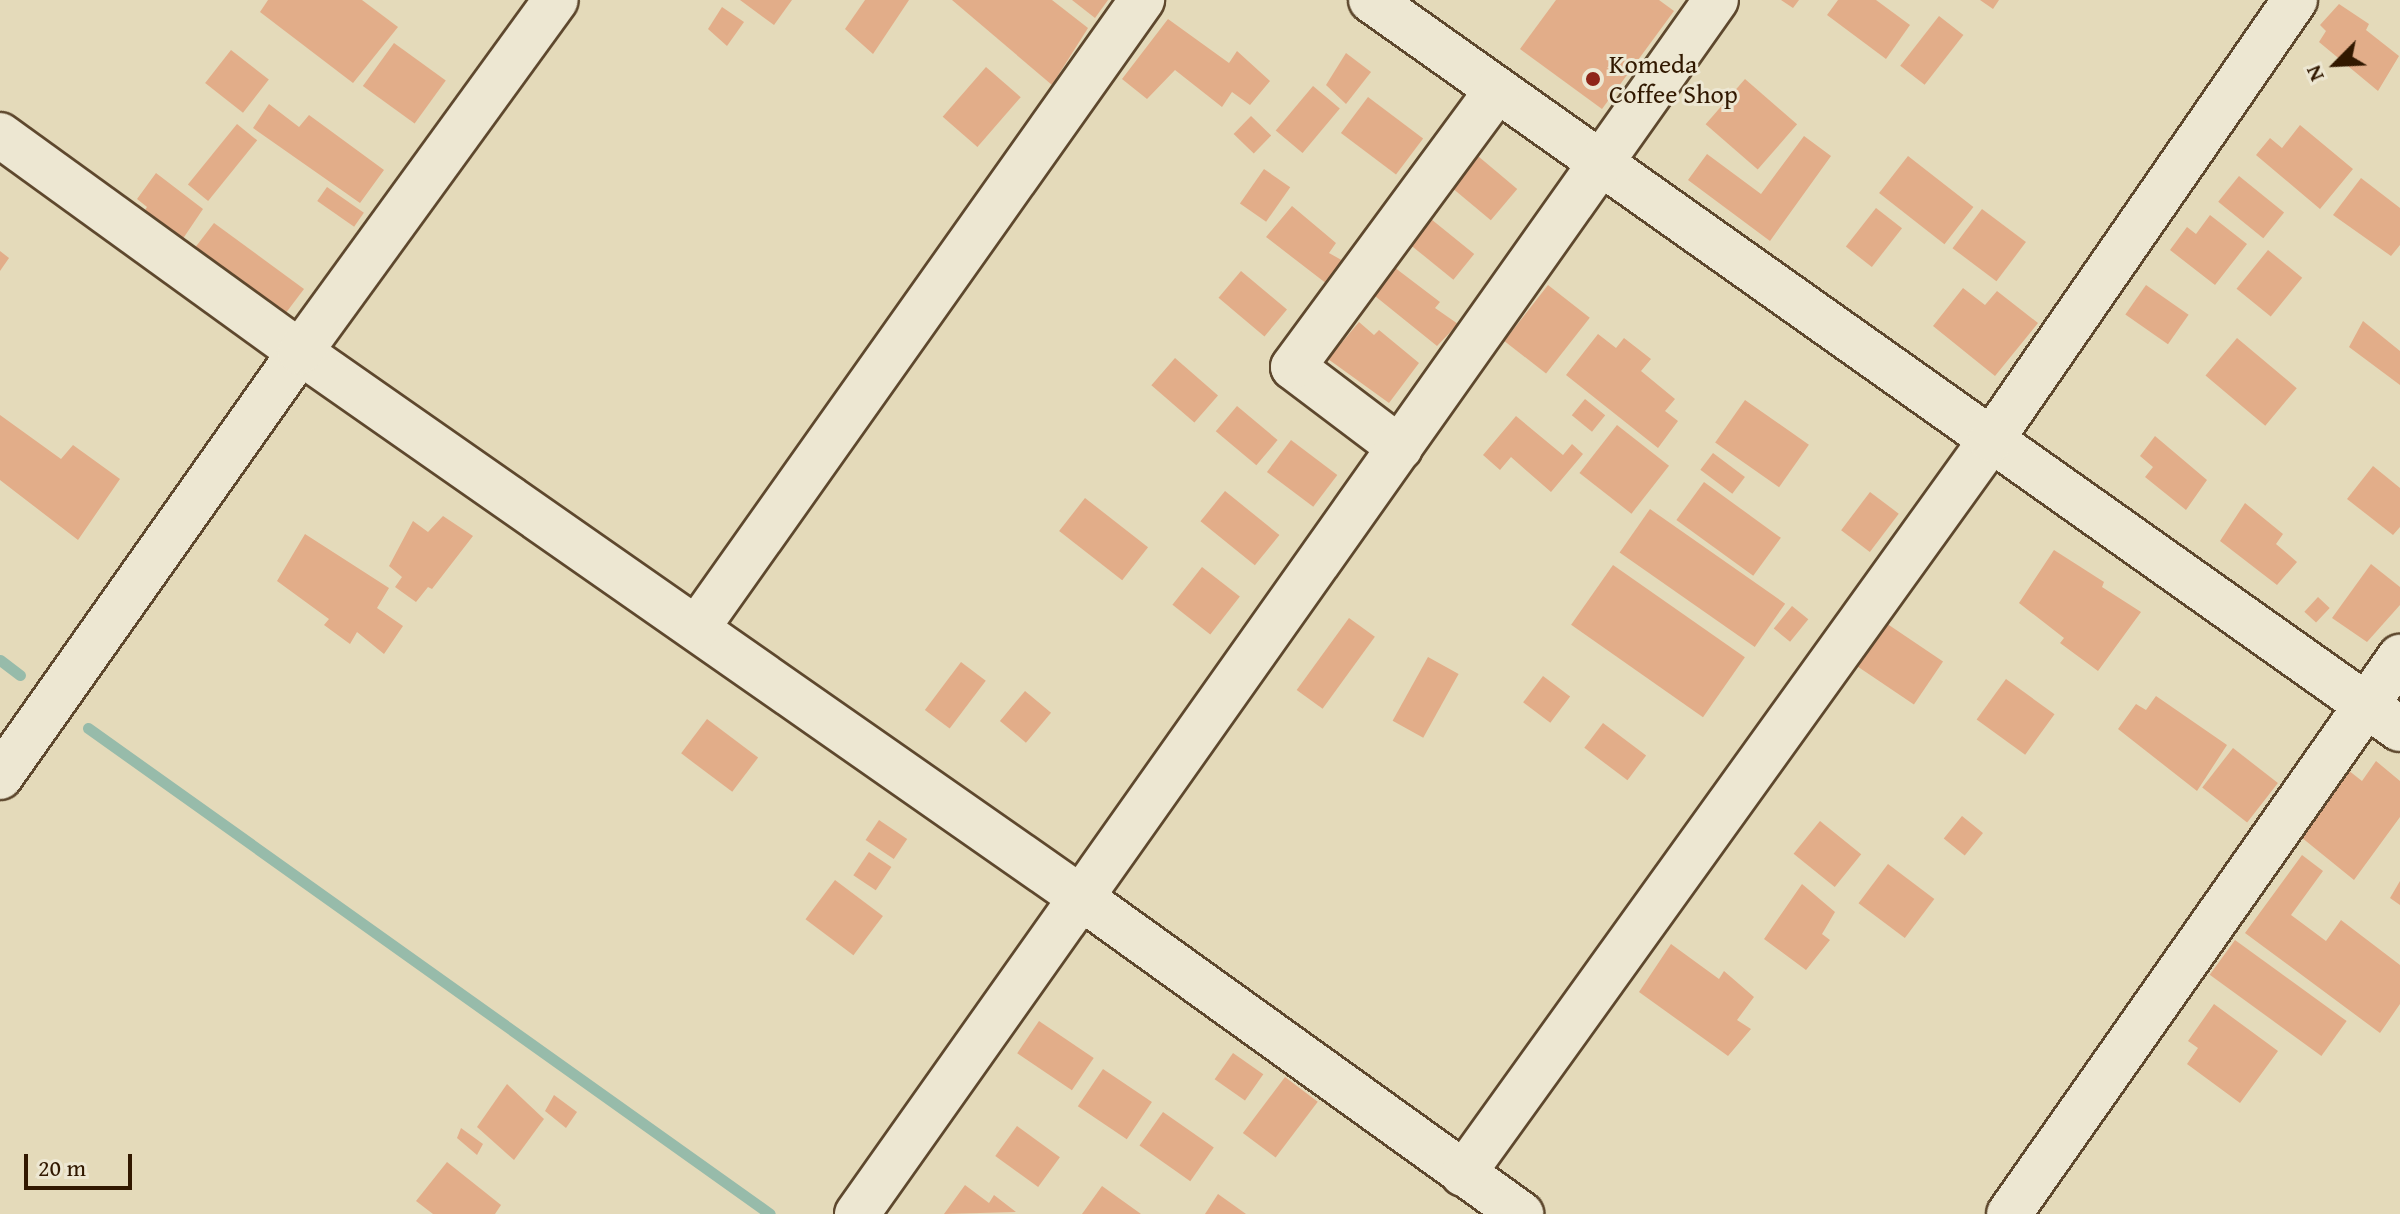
<!DOCTYPE html>
<html>
<head>
<meta charset="utf-8">
<style>
  body { margin:0 }
  #map { position:relative; width:2400px; height:1214px; overflow:hidden; background:#e4daba; font-family:"Gentium Book Plus",serif }
  div>[style] { position:absolute }
  .stream>* { height:11px; margin:-5.5px; padding:0 5.5px; transform-origin:5.5px; border-radius:5.5px; background:#97bbaa }
  .building>* { inset:0; background:#e2ad89; transform-origin:0 0 }
  .roads { filter:drop-shadow(2px 0 #5e482e) drop-shadow(-2px 0 #5e482e) drop-shadow(0 2px #5e482e) drop-shadow(0 -2px #5e482e) }
  .minor>* { height:44px; margin:-22px; padding:0 22px; transform-origin:22px; border-radius:22px; background:#ede7d2 }
  .dots>* { width:22px; height:22px; translate:-50% -50%; box-sizing:border-box; border:4px solid #ede7d2; border-radius:50% }
  span { translate:-50% -50%; white-space:nowrap; text-align:center; line-height:1.15; -webkit-text-stroke:6px #ede7d2; paint-order:stroke }
  .poi-label { font-size:26px; color:#311800 }
  .left { translate:0 -50%; text-align:left }
  .north { position:absolute; left:2296px; top:24px; width:80px; height:80px; -webkit-text-stroke:6px #ede7d2; paint-order:stroke; rotate:246deg; font-size:22px; font-weight:700; line-height:32px; text-align:center; color:#311800 }
  .north::after { content:''; display:block; margin:auto; width:28px; height:36px; background:#311800; clip-path:polygon(50% 0,100% 100%,50% 72%,0 100%) }
  .scale { position:absolute; left:24px; top:1154px; width:108px; height:36px; box-sizing:border-box; border:4px solid #311800; border-top:0; padding-left:10px; font-size:24px; line-height:28px; white-space:nowrap; color:#311800; -webkit-text-stroke:6px #ede7d2; paint-order:stroke }
</style>
</head>
<body>
<div id="map">
  <div class="stream">
    <div style="left:0;top:660px;width:25px;rotate:37deg"></div>
    <div style="left:88px;top:728px;width:837px;rotate:35.47deg"></div>
  </div>
  <div class="building">
    <div style="clip-path:polygon(268px 0,362px 0,398px 27px,353px 83px,260px 12px)"></div>
    <div style="clip-path:polygon(740px 0,792px 0,774px 25px)"></div>
    <div style="clip-path:polygon(865px 0,909px 0,873px 54px,845px 29px)"></div>
    <div style="clip-path:polygon(952px 0,1052px 0,1088px 28px,1052px 85px)"></div>
    <div style="clip-path:polygon(1072px 0,1108px 0,1095px 18px)"></div>
    <div style="clip-path:polygon(1556px 0,1659px 0,1674px 11px,1602px 109px,1520px 49px)"></div>
    <div style="clip-path:polygon(1781px 0,1799px 0,1793px 8px)"></div>
    <div style="clip-path:polygon(1838px 0,1876px 0,1910px 25px,1886px 59px,1827px 15px)"></div>
    <div style="clip-path:polygon(1980px 0,1999px 0,1993px 9px)"></div>
    <div style="clip-path:polygon(2339px 4px,2369px 24px,2366px 30px,2399px 56px,2378px 91px,2319px 42px,2326px 31px,2320px 25px)"></div>
    <div style="clip-path:polygon(722px 7px,744px 22px,727px 46px,708px 29px)"></div>
    <div style="left:1939px;top:16px;width:31px;height:63px;rotate:38deg"></div>
    <div style="clip-path:polygon(1168px 19px,1229px 63px,1237px 51px,1270px 81px,1250px 105px,1232px 92px,1222px 107px,1175px 70px,1147px 99px,1122px 79px)"></div>
    <div style="left:394px;top:43px;width:64px;height:53px;rotate:36deg"></div>
    <div style="left:231px;top:50px;width:48px;height:42px;rotate:38deg"></div>
    <div style="clip-path:polygon(1346px 53px,1371px 72px,1346px 104px,1326px 85px)"></div>
    <div style="left:986px;top:67px;width:46px;height:66px;rotate:41deg"></div>
    <div style="left:1745px;top:79px;width:69px;height:60px;rotate:41deg"></div>
    <div style="left:1313px;top:86px;width:35px;height:58px;rotate:40deg"></div>
    <div style="left:1368px;top:97px;width:69px;height:45px;rotate:37deg"></div>
    <div style="clip-path:polygon(269px 104px,299px 127px,309px 115px,384px 170px,360px 203px,253px 128px)"></div>
    <div style="left:1251px;top:116px;width:28px;height:25px;rotate:44deg"></div>
    <div style="left:237px;top:124px;width:26px;height:78px;rotate:39deg"></div>
    <div style="clip-path:polygon(2300px 125px,2353px 169px,2320px 209px,2256px 155px,2270px 138px,2282px 148px)"></div>
    <div style="clip-path:polygon(1804px 136px,1831px 156px,1770px 241px,1688px 180px,1707px 154px,1761px 194px)"></div>
    <div style="left:1472px;top:151px;width:59px;height:41px;rotate:40deg"></div>
    <div style="left:1908px;top:156px;width:83px;height:47px;rotate:38deg"></div>
    <div style="left:1264px;top:169px;width:32px;height:42px;rotate:35deg"></div>
    <div style="clip-path:polygon(156px 173px,203px 209px,178px 246px,140px 218px,147px 207px,137px 199px)"></div>
    <div style="left:2239px;top:176px;width:58px;height:33px;rotate:39deg"></div>
    <div style="clip-path:polygon(2361px 178px,2400px 208px,2400px 245px,2391px 256px,2333px 215px)"></div>
    <div style="left:327px;top:187px;width:45px;height:17px;rotate:35deg"></div>
    <div style="clip-path:polygon(1292px 206px,1336px 243px,1329px 253px,1345px 262px,1327px 284px,1266px 237px)"></div>
    <div style="left:1876px;top:208px;width:33px;height:49px;rotate:38deg"></div>
    <div style="left:1982px;top:209px;width:55px;height:49px;rotate:37deg"></div>
    <div style="left:1426px;top:215px;width:62px;height:33px;rotate:39deg"></div>
    <div style="clip-path:polygon(2210px 215px,2247px 244px,2215px 285px,2170px 250px,2187px 227px,2196px 234px)"></div>
    <div style="clip-path:polygon(214px 223px,304px 289px,279px 322px,184px 262px)"></div>
    <div style="left:2268px;top:250px;width:44px;height:50px;rotate:39deg"></div>
    <div style="clip-path:polygon(0 251px,9px 258px,0 271px)"></div>
    <div style="clip-path:polygon(1390px 264px,1440px 302px,1435px 308px,1458px 324px,1437px 346px,1370px 292px)"></div>
    <div style="left:1241px;top:271px;width:60px;height:35px;rotate:40deg"></div>
    <div style="left:1548px;top:285px;width:53px;height:71px;rotate:38deg"></div>
    <div style="left:2146px;top:285px;width:52px;height:36px;rotate:35deg"></div>
    <div style="clip-path:polygon(1963px 288px,1985px 305px,1997px 291px,2038px 323px,1995px 376px,1933px 326px)"></div>
    <div style="clip-path:polygon(2363px 321px,2400px 351px,2400px 385px,2349px 347px)"></div>
    <div style="clip-path:polygon(1359px 322px,1374px 335px,1379px 330px,1419px 363px,1389px 403px,1328px 359px)"></div>
    <div style="clip-path:polygon(1598px 334px,1616px 348px,1624px 338px,1651px 359px,1641px 371px,1675px 399px,1665px 411px,1678px 421px,1658px 448px,1566px 375px)"></div>
    <div style="left:2237px;top:338px;width:78px;height:49px;rotate:40deg"></div>
    <div style="left:1175px;top:358px;width:57px;height:36px;rotate:41deg"></div>
    <div style="left:1585px;top:399px;width:26px;height:21px;rotate:39deg"></div>
    <div style="left:1745px;top:400px;width:78px;height:52px;rotate:35deg"></div>
    <div style="left:1237px;top:406px;width:53px;height:33px;rotate:40deg"></div>
    <div style="clip-path:polygon(0 415px,61px 459px,73px 445px,120px 479px,78px 540px,0 480px)"></div>
    <div style="clip-path:polygon(1516px 416px,1563px 455px,1572px 444px,1583px 454px,1551px 492px,1511px 457px,1500px 470px,1483px 455px)"></div>
    <div style="left:1617px;top:425px;width:66px;height:61px;rotate:38deg"></div>
    <div style="clip-path:polygon(2155px 436px,2207px 480px,2186px 510px,2145px 477px,2153px 467px,2140px 456px)"></div>
    <div style="left:1291px;top:440px;width:58px;height:40px;rotate:37deg"></div>
    <div style="left:1713px;top:453px;width:40px;height:21px;rotate:37deg"></div>
    <div style="clip-path:polygon(2373px 466px,2400px 488px,2400px 527px,2393px 535px,2347px 499px)"></div>
    <div style="left:1704px;top:482px;width:95px;height:47px;rotate:36deg"></div>
    <div style="left:1225px;top:491px;width:70px;height:39px;rotate:39deg"></div>
    <div style="left:1870px;top:492px;width:36px;height:48px;rotate:37deg"></div>
    <div style="left:1085px;top:498px;width:80px;height:42px;rotate:38deg"></div>
    <div style="clip-path:polygon(2245px 503px,2283px 534px,2276px 544px,2297px 562px,2277px 585px,2220px 541px)"></div>
    <div style="left:1650px;top:509px;width:165px;height:53px;rotate:35deg"></div>
    <div style="clip-path:polygon(443px 516px,473px 536px,432px 589px,428px 587px,416px 602px,395px 587px,402px 577px,389px 566px,413px 521px,428px 532px)"></div>
    <div style="clip-path:polygon(305px 534px,389px 588px,377px 608px,403px 626px,384px 654px,357px 632px,350px 644px,324px 625px,329px 619px,277px 581px)"></div>
    <div style="clip-path:polygon(2054px 550px,2104px 582px,2102px 587px,2141px 612px,2098px 671px,2060px 643px,2064px 638px,2019px 603px)"></div>
    <div style="clip-path:polygon(2371px 564px,2400px 587px,2400px 605px,2367px 642px,2332px 618px)"></div>
    <div style="left:1613px;top:565px;width:161px;height:73px;rotate:35deg"></div>
    <div style="left:1202px;top:567px;width:48px;height:48px;rotate:38deg"></div>
    <div style="left:2318px;top:597px;width:16px;height:20px;rotate:43deg"></div>
    <div style="left:1792px;top:606px;width:21px;height:29px;rotate:39deg"></div>
    <div style="left:1349px;top:618px;width:32px;height:89px;rotate:36deg"></div>
    <div style="left:1880px;top:619px;width:76px;height:52px;rotate:34deg"></div>
    <div style="left:1428px;top:657px;width:35px;height:73px;rotate:29deg"></div>
    <div style="left:961px;top:662px;width:31px;height:60px;rotate:37deg"></div>
    <div style="left:1543px;top:676px;width:34px;height:33px;rotate:37deg"></div>
    <div style="left:2006px;top:679px;width:60px;height:50px;rotate:36deg"></div>
    <div style="left:1025px;top:691px;width:34px;height:39px;rotate:40deg"></div>
    <div style="clip-path:polygon(2156px 696px,2227px 745px,2197px 791px,2118px 729px,2136px 704px,2146px 710px)"></div>
    <div style="left:707px;top:719px;width:64px;height:43px;rotate:37deg"></div>
    <div style="left:1603px;top:723px;width:54px;height:31px;rotate:37deg"></div>
    <div style="left:2233px;top:748px;width:57px;height:50px;rotate:38deg"></div>
    <div style="clip-path:polygon(2376px 761px,2400px 781px,2400px 817px,2354px 880px,2301px 837px,2348px 770px,2362px 781px)"></div>
    <div style="left:1962px;top:816px;width:27px;height:29px;rotate:39deg"></div>
    <div style="left:879px;top:820px;width:34px;height:24px;rotate:34deg"></div>
    <div style="left:1820px;top:821px;width:53px;height:42px;rotate:39deg"></div>
    <div style="left:869px;top:852px;width:27px;height:28px;rotate:34deg"></div>
    <div style="clip-path:polygon(2302px 855px,2323px 871px,2291px 915px,2326px 941px,2341px 920px,2400px 965px,2400px 1004px,2380px 1033px,2245px 933px)"></div>
    <div style="left:1888px;top:864px;width:58px;height:49px;rotate:37deg"></div>
    <div style="left:835px;top:880px;width:60px;height:49px;rotate:37deg"></div>
    <div style="clip-path:polygon(2400px 881px,2400px 905px,2390px 898px)"></div>
    <div style="clip-path:polygon(1802px 884px,1835px 912px,1822px 934px,1830px 940px,1806px 970px,1764px 939px)"></div>
    <div style="left:2235px;top:940px;width:138px;height:43px;rotate:36deg"></div>
    <div style="clip-path:polygon(1671px 944px,1719px 979px,1724px 971px,1754px 997px,1737px 1020px,1751px 1029px,1728px 1056px,1639px 992px)"></div>
    <div style="clip-path:polygon(2214px 1004px,2278px 1051px,2240px 1103px,2187px 1064px,2198px 1048px,2188px 1041px)"></div>
    <div style="left:1039px;top:1021px;width:66px;height:39px;rotate:34deg"></div>
    <div style="left:1233px;top:1053px;width:37px;height:32px;rotate:35deg"></div>
    <div style="left:1103px;top:1069px;width:59px;height:45px;rotate:34deg"></div>
    <div style="left:1285px;top:1077px;width:41px;height:70px;rotate:37deg"></div>
    <div style="clip-path:polygon(507px 1084px,544px 1119px,514px 1160px,477px 1127px)"></div>
    <div style="clip-path:polygon(554px 1095px,577px 1112px,566px 1128px,545px 1111px)"></div>
    <div style="left:1163px;top:1112px;width:62px;height:41px;rotate:35deg"></div>
    <div style="left:1017px;top:1126px;width:53px;height:37px;rotate:36deg"></div>
    <div style="clip-path:polygon(461px 1128px,483px 1144px,477px 1155px,457px 1138px)"></div>
    <div style="clip-path:polygon(447px 1162px,501px 1205px,495px 1214px,433px 1214px,416px 1201px)"></div>
    <div style="clip-path:polygon(965px 1185px,989px 1203px,994px 1195px,1016px 1212px,944px 1214px)"></div>
    <div style="clip-path:polygon(1102px 1186px,1141px 1214px,1082px 1214px)"></div>
    <div style="clip-path:polygon(1218px 1194px,1246px 1214px,1205px 1214px)"></div>
  </div>
  <div class="roads">
    <div class="minor">
      <div style="left:1371px;top:0;width:1261px;rotate:35.32deg"></div>
      <div style="left:0;top:135px;width:370px;rotate:35.9deg"></div>
      <div style="left:300px;top:352px;width:955px;rotate:34.94deg"></div>
      <div style="left:1083px;top:899px;width:540px;rotate:35.72deg"></div>
      <div style="left:1400px;top:448px;width:134px;rotate:-142.9deg"></div>
      <div style="left:1293px;top:367px;width:344px;rotate:-53.6deg"></div>
      <div style="left:697px;top:628px;width:770px;rotate:-54.68deg"></div>
      <div style="left:0;top:777px;width:520px;rotate:-54.78deg"></div>
      <div style="left:300px;top:352px;width:435px;rotate:-54deg"></div>
      <div style="left:1463px;top:1174px;width:904px;rotate:-54.27deg"></div>
      <div style="left:1991px;top:440px;width:535px;rotate:-55.36deg"></div>
      <div style="left:857px;top:1214px;width:1487px;rotate:-54.72deg"></div>
      <div style="left:2009px;top:1214px;width:681px;rotate:-54.93deg"></div>
    </div>
  </div>
  <div class="dots">
    <div style="left:1593px;top:79px;background:#8f2418"></div>
  </div>
  <div class="poi-label">
    <span class="left" style="left:1609px;top:79px">Komeda<br>Coffee Shop</span>
  </div>
  <div class="north">N</div>
  <div class="scale">20 m</div>
</div>
</body>
</html>
